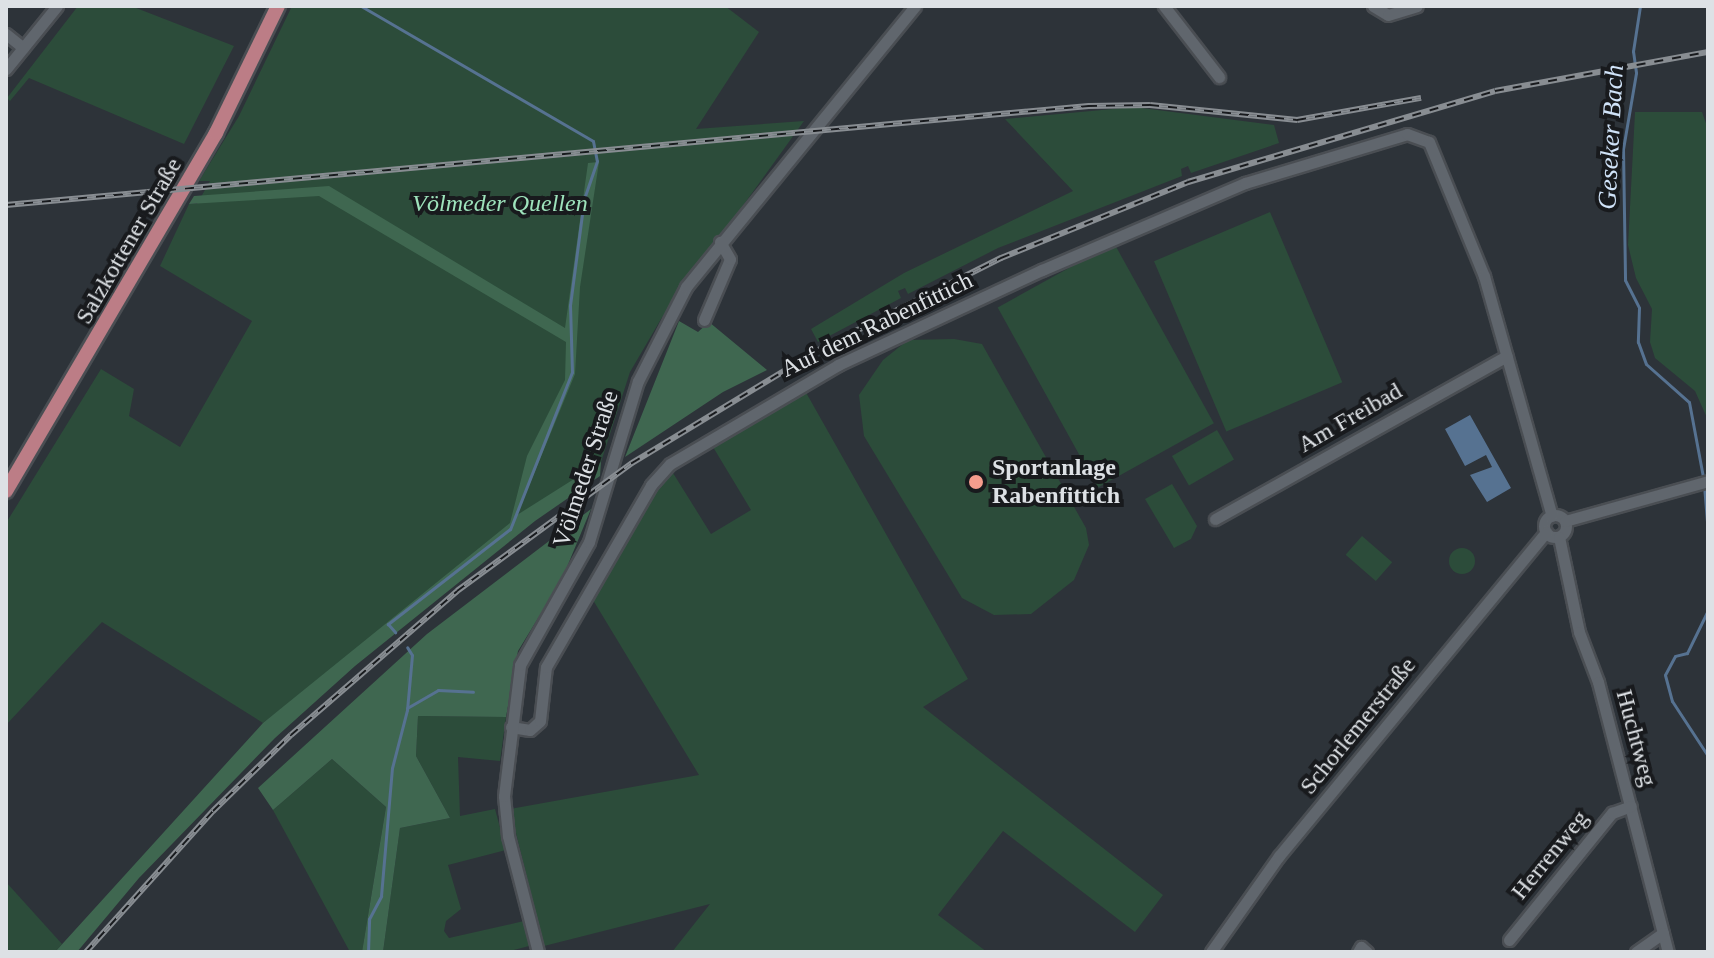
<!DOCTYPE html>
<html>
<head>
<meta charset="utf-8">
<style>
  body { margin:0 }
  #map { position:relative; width:1714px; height:958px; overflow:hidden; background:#2d3339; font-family:"Times New Roman",serif }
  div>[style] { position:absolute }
  .green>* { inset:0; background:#2c4c3a; transform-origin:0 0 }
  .round { border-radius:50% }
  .forest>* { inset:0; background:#3f6750 }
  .water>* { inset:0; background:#567291 }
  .stream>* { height:3px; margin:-1.5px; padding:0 1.5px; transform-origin:1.5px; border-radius:1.5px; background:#567291 }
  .roads { filter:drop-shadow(2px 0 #4a4e53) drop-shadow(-2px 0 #4a4e53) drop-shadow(0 2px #4a4e53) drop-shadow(0 -2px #4a4e53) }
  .minor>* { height:11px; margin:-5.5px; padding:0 5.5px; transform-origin:5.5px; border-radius:5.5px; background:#60666d }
  .minor>.ring { margin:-5.5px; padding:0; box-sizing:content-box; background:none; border:11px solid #60666d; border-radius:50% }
  .major>* { height:14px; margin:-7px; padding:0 7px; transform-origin:7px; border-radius:7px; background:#bc7d86 }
  .rail>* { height:6px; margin-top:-3px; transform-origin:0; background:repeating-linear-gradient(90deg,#181a1d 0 9px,#888d92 0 18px); box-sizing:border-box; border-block:2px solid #888d92 }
  .dots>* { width:22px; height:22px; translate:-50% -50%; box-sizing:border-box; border:4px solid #181a1d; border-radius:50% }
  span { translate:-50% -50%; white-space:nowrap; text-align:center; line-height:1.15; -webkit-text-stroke:8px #181a1d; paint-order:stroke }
  .park-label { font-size:24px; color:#9ee3bc; font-style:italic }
  .street-label { font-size:24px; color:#dde1e5 }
  .poi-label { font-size:24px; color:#dde1e5; font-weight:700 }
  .left { translate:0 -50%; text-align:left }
  .water-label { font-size:26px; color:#d0e3f8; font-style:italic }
  .frame { position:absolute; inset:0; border:8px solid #dde1e5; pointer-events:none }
</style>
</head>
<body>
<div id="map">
  <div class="green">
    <div style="clip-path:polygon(78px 6px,131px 6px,234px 46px,184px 144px,29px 78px,10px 101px,7px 98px)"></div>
    <div style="clip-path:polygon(292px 6px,725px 6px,759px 32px,696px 129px,804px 121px,661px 319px,630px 372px,601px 462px,263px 723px,102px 622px,6px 725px,6px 523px,101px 369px,134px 389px,129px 416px,180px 447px,252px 321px,160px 266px,189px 204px,197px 204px,210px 181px,199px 181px,239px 116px)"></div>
    <div style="clip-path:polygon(1134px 107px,1274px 125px,1279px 143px,1191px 173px,1188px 166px,1181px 169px,1182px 176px,998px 248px,908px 294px,905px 288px,898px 291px,901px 298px,818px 342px,811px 329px,904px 273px,1073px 191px,1005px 119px)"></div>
    <div style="clip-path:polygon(1635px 112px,1702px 112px,1708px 129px,1708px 420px,1695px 391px,1655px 358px,1650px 342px,1652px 309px,1636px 278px,1628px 245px)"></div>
    <div style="left:1270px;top:212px;width:185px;height:126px;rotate:67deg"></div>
    <div style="left:1114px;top:243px;width:206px;height:133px;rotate:61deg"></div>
    <div style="clip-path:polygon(954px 339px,982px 344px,1086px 528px,1089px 545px,1074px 580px,1031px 614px,994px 615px,962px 598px,864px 436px,859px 395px,883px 360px,908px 340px)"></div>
    <div style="clip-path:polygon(804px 389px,968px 679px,923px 707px,1163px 895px,1135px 932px,1003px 831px,938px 915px,987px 952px,672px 952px,710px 904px,544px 946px,510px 809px,699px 775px,593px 600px,664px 478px,673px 473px,711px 534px,751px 510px,713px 447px)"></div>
    <div style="left:1217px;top:430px;width:34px;height:52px;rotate:60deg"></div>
    <div style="clip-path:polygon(1172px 484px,1197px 526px,1191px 539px,1174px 548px,1145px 499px)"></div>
    <div style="left:1362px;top:536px;width:40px;height:25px;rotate:41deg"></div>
    <div class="round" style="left:1449px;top:548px;width:26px;height:26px"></div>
    <div style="clip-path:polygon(418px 716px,506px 717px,500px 761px,458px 757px,460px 816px,495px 809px,506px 850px,448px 865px,461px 909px,446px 921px,444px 931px,449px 938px,524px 921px,529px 946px,506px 952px,383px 952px,400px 828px,450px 818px,416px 756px)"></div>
    <div style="clip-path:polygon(332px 759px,386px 807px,362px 952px,350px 952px,273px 810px)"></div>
    <div style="clip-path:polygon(6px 882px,62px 944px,55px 952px,6px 952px)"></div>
  </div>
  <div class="forest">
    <div style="clip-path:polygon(599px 162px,580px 287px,575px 374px,517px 515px,601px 462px,600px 476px,535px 521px,355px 666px,275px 738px,139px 878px,77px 952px,55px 952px,263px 723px,510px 523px,527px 456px,565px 380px,566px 342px,319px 196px,189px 204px,194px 196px,329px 186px,565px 328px,588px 163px)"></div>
    <div style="clip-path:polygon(679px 321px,698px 332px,709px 322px,767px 370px,723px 392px,625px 457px)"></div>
    <div style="clip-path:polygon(591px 509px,562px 579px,518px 651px,506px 717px,418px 716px,416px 756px,450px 818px,400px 828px,383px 952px,362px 952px,386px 807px,332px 759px,273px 810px,258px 788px,427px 634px)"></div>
  </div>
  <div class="water">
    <div style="clip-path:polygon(1470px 415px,1511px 488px,1487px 502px,1470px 475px,1492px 467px,1486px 455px,1465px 466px,1445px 429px)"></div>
  </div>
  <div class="stream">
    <div style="left:361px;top:6px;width:268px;rotate:30.2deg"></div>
    <div style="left:593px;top:141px;width:20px;rotate:79deg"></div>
    <div style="left:597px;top:161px;width:40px;rotate:108.9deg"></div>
    <div style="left:584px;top:199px;width:107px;rotate:97.5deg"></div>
    <div style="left:570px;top:305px;width:67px;rotate:88.3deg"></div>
    <div style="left:572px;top:372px;width:169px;rotate:111.5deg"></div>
    <div style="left:510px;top:529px;width:155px;rotate:142.1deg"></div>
    <div style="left:388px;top:624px;width:11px;rotate:49deg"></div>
    <div style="left:1640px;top:6px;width:46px;rotate:98.8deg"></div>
    <div style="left:1633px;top:51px;width:22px;rotate:82deg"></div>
    <div style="left:1636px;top:73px;width:77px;rotate:99.7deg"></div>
    <div style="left:1623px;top:149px;width:131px;rotate:89.1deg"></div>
    <div style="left:1625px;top:280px;width:31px;rotate:63deg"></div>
    <div style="left:1639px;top:308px;width:34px;rotate:92deg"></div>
    <div style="left:1638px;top:342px;width:23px;rotate:70deg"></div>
    <div style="left:1646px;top:364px;width:57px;rotate:41.5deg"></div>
    <div style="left:1689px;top:402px;width:76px;rotate:79.4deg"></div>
    <div style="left:1704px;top:485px;width:49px;rotate:85.3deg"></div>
    <div style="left:1708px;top:610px;width:48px;rotate:116deg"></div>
    <div style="left:1687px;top:653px;width:12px;rotate:166deg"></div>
    <div style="left:1675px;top:656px;width:21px;rotate:118deg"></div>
    <div style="left:1665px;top:675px;width:27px;rotate:75deg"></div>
    <div style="left:1672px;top:701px;width:66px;rotate:56.8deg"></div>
    <div style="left:407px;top:708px;width:36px;rotate:-30deg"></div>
    <div style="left:438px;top:690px;width:35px;rotate:3deg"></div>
    <div style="left:368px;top:952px;width:33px;rotate:-88deg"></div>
    <div style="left:369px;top:919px;width:26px;rotate:-62deg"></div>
    <div style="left:381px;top:896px;width:128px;rotate:-85.1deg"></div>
    <div style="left:392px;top:768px;width:60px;rotate:-75.5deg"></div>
    <div style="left:407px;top:710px;width:55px;rotate:-84.8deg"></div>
    <div style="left:412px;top:655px;width:9px;rotate:-122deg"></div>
  </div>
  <div class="roads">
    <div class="minor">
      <div style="left:1164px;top:6px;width:90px;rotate:52.2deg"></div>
      <div style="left:1373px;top:6px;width:17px;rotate:31deg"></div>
      <div style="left:1388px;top:15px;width:30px;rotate:-17deg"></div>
      <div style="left:6px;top:34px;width:22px;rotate:39deg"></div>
      <div style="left:6px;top:69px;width:81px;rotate:-51deg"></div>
      <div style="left:704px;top:320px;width:66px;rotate:-66.9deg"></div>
      <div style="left:730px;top:259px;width:20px;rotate:-120deg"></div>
      <div class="ring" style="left:1544px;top:515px;width:11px;height:11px"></div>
      <div style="left:1215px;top:519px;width:334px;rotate:-29.2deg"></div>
      <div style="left:1565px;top:521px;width:148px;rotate:-15.6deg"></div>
      <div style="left:1559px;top:537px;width:97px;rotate:78.1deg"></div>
      <div style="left:1579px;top:632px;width:53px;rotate:69.2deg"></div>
      <div style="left:1598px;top:682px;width:279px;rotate:75.5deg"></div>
      <div style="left:511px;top:727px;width:19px;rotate:9deg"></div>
      <div style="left:530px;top:730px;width:13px;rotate:-42deg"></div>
      <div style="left:540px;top:721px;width:54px;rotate:-83.7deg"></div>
      <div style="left:546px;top:667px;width:210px;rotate:-60deg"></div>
      <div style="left:651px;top:485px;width:28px;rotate:-48deg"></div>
      <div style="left:670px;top:464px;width:195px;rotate:-30.5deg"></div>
      <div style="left:838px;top:365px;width:225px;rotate:-25deg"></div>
      <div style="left:1042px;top:270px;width:221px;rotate:-23.2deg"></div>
      <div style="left:1245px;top:183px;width:169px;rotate:-16.8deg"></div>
      <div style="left:1407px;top:134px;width:23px;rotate:20deg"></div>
      <div style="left:1429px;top:142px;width:145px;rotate:67.7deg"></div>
      <div style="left:1484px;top:276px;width:249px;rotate:74.2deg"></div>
      <div style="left:1509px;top:940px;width:164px;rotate:-51deg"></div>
      <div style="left:1612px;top:813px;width:20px;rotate:-20deg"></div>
      <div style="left:538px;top:952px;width:120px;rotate:-104.5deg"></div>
      <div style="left:508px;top:836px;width:40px;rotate:-95.7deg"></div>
      <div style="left:504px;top:796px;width:132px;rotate:-83deg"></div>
      <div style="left:520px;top:665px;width:141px;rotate:-60.7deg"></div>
      <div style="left:589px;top:542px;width:168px;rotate:-73.1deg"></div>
      <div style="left:638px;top:381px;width:106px;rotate:-62.9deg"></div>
      <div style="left:686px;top:287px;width:362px;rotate:-50.8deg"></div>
      <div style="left:1211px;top:952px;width:118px;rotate:-54.7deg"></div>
      <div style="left:1279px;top:856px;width:420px;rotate:-50.5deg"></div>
      <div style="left:1358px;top:952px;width:6px;rotate:-59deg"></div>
      <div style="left:1361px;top:947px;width:8px;rotate:40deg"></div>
      <div style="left:1636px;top:952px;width:33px;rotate:-35deg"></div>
    </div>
    <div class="major">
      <div style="left:6px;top:491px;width:415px;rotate:-59.6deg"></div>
      <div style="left:216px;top:133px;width:141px;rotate:-64deg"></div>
    </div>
  </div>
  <div class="rail">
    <div style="left:6px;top:205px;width:1087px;rotate:-5.23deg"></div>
    <div style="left:1088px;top:106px;width:62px;rotate:-0.9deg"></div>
    <div style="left:1150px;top:105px;width:148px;rotate:5.8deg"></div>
    <div style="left:1297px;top:120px;width:126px;rotate:-10.1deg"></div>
    <div style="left:86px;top:952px;width:190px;rotate:-48deg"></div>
    <div style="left:213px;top:811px;width:109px;rotate:-44.3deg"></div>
    <div style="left:291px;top:735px;width:220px;rotate:-40.9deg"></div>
    <div style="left:457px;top:591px;width:217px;rotate:-36.2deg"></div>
    <div style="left:632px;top:463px;width:220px;rotate:-31.2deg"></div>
    <div style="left:820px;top:349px;width:203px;rotate:-26.7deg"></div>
    <div style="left:1001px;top:258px;width:202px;rotate:-22.1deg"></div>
    <div style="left:1188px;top:182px;width:320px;rotate:-16.5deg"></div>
    <div style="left:1495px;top:91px;width:217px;rotate:-10.4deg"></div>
  </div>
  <div class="dots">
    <div style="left:976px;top:482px;background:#f59d8d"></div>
  </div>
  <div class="park-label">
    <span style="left:500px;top:204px">Völmeder Quellen</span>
  </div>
  <div class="street-label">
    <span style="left:129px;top:241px;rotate:-60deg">Salzkottener Straße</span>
    <span style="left:877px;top:325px;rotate:-26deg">Auf dem Rabenfittich</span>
    <span style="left:1350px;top:418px;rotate:-30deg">Am Freibad</span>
    <span style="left:586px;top:469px;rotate:-72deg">Völmeder Straße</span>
    <span style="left:1358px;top:726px;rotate:-51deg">Schorlemerstraße</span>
    <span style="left:1636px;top:738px;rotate:75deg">Huchtweg</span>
    <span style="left:1550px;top:855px;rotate:-51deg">Herrenweg</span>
  </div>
  <div class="poi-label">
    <span class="left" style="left:992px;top:482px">Sportanlage<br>Rabenfittich</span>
  </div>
  <div class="water-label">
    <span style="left:1611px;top:137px;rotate:-87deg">Geseker Bach</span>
  </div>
  <div class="frame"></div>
</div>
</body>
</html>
